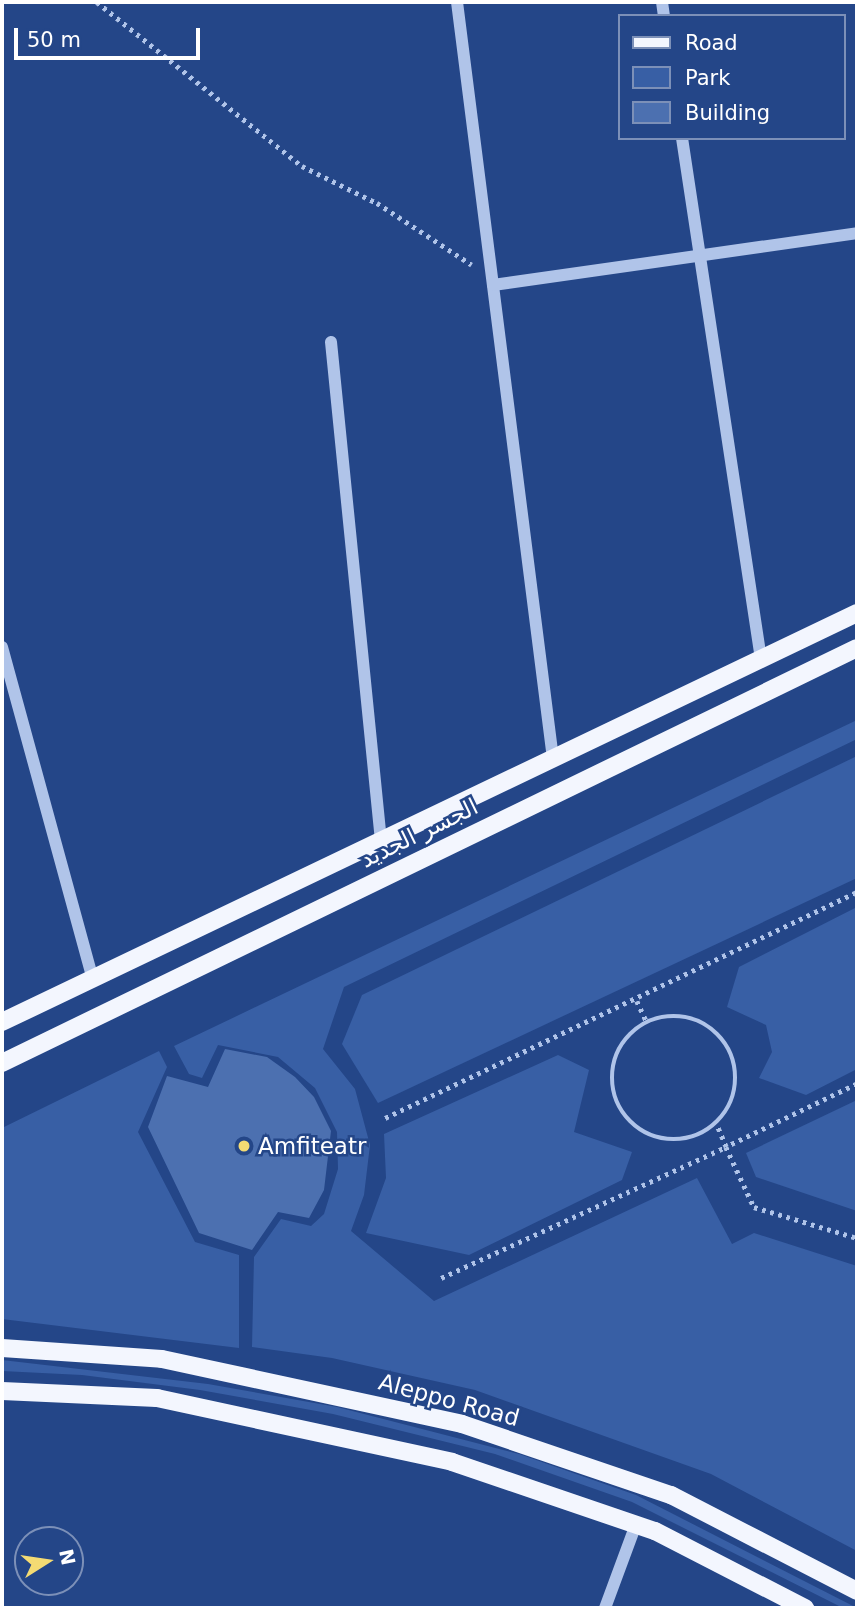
<!DOCTYPE html>
<html>
<head>
<meta charset="utf-8">
<style>
  body { margin:0 }
  #map { position:relative; width:859px; height:1610px; overflow:hidden; background:#244688; font-family:"DejaVu Sans",Cairo,sans-serif }
  div>[style] { position:absolute }
  .green>* { inset:0; background:#385fa5 }
  .building>* { inset:0; background:#4c70b0 }
  .path>* { height:4.5px; margin-top:-2.25px; transform-origin:0; background:repeating-linear-gradient(90deg,#b0c4e9 0 3.5px,transparent 0 8.5px) }
  .path>.ring { margin:-2.25px; padding:0; box-sizing:content-box; background:none; border:4.5px solid #b0c4e9; border-radius:50% }
  .minor>* { height:12px; margin:-6px; padding:0 6px; transform-origin:6px; border-radius:6px; background:#b0c4e9 }
  .major>* { height:18px; margin:-9px; padding:0 9px; transform-origin:9px; border-radius:9px; background:#f3f6fe }
  .dots>* { width:19px; height:19px; translate:-50% -50%; box-sizing:border-box; border:4px solid #244688; border-radius:50% }
  span { translate:-50% -50%; white-space:nowrap; text-align:center; line-height:1.15; -webkit-text-stroke:5px #244688; paint-order:stroke }
  .street-label { font-size:23px; color:#fff }
  .poi-label { font-size:23px; color:#fff }
  .left { translate:0 -50%; text-align:left }
  .frame { position:absolute; inset:0; border:4px solid #fff; pointer-events:none }
  .legend { position:absolute; left:618px; top:14px; width:228px; height:126px; box-sizing:border-box; background:#244688; border:2px solid #7c90b8; margin:0; padding:9px 12px; list-style:none; font-size:21px; color:#fff }
  .legend li { display:flex; align-items:center; gap:14px; height:35px }
  .legend b { width:35px; border:2px solid #7c90b8 }
  .north { position:absolute; left:14px; top:1526px; width:70px; height:70px; box-sizing:border-box; background:#244688; border:2px solid #7c90b8; border-radius:50%; rotate:78deg; font-size:19px; font-weight:700; line-height:28px; text-align:center; color:#fff }
  .north::after { content:''; display:block; margin:auto; width:24px; height:32px; background:#f4db73; clip-path:polygon(50% 0,100% 100%,50% 72%,0 100%) }
  .scale { position:absolute; left:14px; top:28px; width:186px; height:32px; box-sizing:border-box; border:4px solid #fff; border-top:0; padding-left:9px; font-size:21px; line-height:24px; white-space:nowrap; color:#fff; -webkit-text-stroke:5px #244688; paint-order:stroke }
</style>
</head>
<body>
<div id="map">
  <div class="green">
    <div style="clip-path:polygon(857px 720px,857px 739px,344px 987px,323px 1049px,355px 1089px,370px 1145px,364px 1195px,351px 1231px,434px 1301px,697px 1178px,732px 1244px,754px 1233px,857px 1266px,857px 1551px,711px 1474px,475px 1390px,332px 1358px,252px 1347px,254px 1257px,281px 1219px,311px 1226px,324px 1214px,338px 1169px,337px 1132px,315px 1088px,278px 1057px,218px 1045px,202px 1078px,189px 1074px,174px 1046px)"></div>
    <div style="clip-path:polygon(857px 756px,857px 878px,378px 1103px,342px 1044px,362px 995px)"></div>
    <div style="clip-path:polygon(857px 907px,857px 1069px,806px 1095px,759px 1078px,772px 1052px,766px 1025px,727px 1007px,739px 967px)"></div>
    <div style="clip-path:polygon(159px 1051px,167px 1067px,138px 1132px,195px 1242px,239px 1255px,239px 1348px,2px 1319px,2px 1128px)"></div>
    <div style="clip-path:polygon(558px 1055px,589px 1070px,574px 1132px,632px 1152px,622px 1180px,469px 1255px,366px 1233px,386px 1178px,384px 1134px)"></div>
    <div style="clip-path:polygon(857px 1100px,857px 1211px,756px 1177px,746px 1153px)"></div>
    <div style="clip-path:polygon(2px 1360px,208px 1384px,337px 1407px,519px 1454px,636px 1495px,857px 1608px,843px 1608px,632px 1502px,495px 1454px,333px 1414px,200px 1390px,82px 1375px,2px 1371px)"></div>
  </div>
  <div class="building">
    <div style="clip-path:polygon(225px 1049px,267px 1057px,295px 1077px,314px 1097px,331px 1131px,324px 1190px,309px 1218px,278px 1212px,252px 1250px,199px 1233px,148px 1127px,167px 1076px,208px 1087px)"></div>
  </div>
  <div class="path">
    <div style="left:97px;top:2px;width:263px;rotate:38.7deg"></div>
    <div style="left:302px;top:166px;width:84px;rotate:26.3deg"></div>
    <div style="left:377px;top:203px;width:113px;rotate:33.1deg"></div>
    <div style="left:637px;top:1001px;width:23px;rotate:65deg"></div>
    <div class="ring" style="left:612px;top:1016px;width:119.5px;height:119.5px"></div>
    <div style="left:857px;top:1084px;width:145px;rotate:154.3deg"></div>
    <div style="left:726px;top:1147px;width:66px;rotate:65deg"></div>
    <div style="left:754px;top:1207px;width:108px;rotate:16.8deg"></div>
    <div style="left:385px;top:1118px;width:523px;rotate:-25.59deg"></div>
    <div style="left:441px;top:1278px;width:314px;rotate:-24.7deg"></div>
    <div style="left:726px;top:1147px;width:25px;rotate:-113deg"></div>
  </div>
  <div class="minor">
    <div style="left:457px;top:2px;width:763px;rotate:82.77deg"></div>
    <div style="left:662px;top:2px;width:14px;rotate:82deg"></div>
    <div style="left:682px;top:138px;width:527px;rotate:81.38deg"></div>
    <div style="left:493px;top:285px;width:368px;rotate:-8.1deg"></div>
    <div style="left:331px;top:342px;width:501px;rotate:84.28deg"></div>
    <div style="left:2px;top:647px;width:344px;rotate:74.7deg"></div>
    <div style="left:605px;top:1608px;width:90px;rotate:-69.7deg"></div>
  </div>
  <div class="major">
    <div style="left:2px;top:1022px;width:948px;rotate:-25.56deg"></div>
    <div style="left:2px;top:1063px;width:950px;rotate:-25.89deg"></div>
    <div style="left:2px;top:1348px;width:160px;rotate:3.9deg"></div>
    <div style="left:162px;top:1359px;width:307px;rotate:12.2deg"></div>
    <div style="left:462px;top:1424px;width:221px;rotate:18.8deg"></div>
    <div style="left:671px;top:1495px;width:209px;rotate:27.3deg"></div>
    <div style="left:2px;top:1391px;width:155px;rotate:2.6deg"></div>
    <div style="left:157px;top:1398px;width:302px;rotate:12.2deg"></div>
    <div style="left:452px;top:1462px;width:214px;rotate:18.8deg"></div>
    <div style="left:655px;top:1531px;width:169px;rotate:27.2deg"></div>
  </div>
  <div class="dots">
    <div style="left:244px;top:1146px;background:#f4db73"></div>
  </div>
  <div class="street-label">
    <span style="left:419px;top:833px;rotate:-26deg">الجسر الجديد</span>
    <span style="left:449px;top:1400px;rotate:15deg">Aleppo Road</span>
  </div>
  <div class="poi-label">
    <span class="left" style="left:258px;top:1146px">Amfiteatr</span>
  </div>
  <div class="frame"></div>
  <ul class="legend">
  <li><b style="height:9px;background:#f3f6fe"></b>Road</li>
  <li><b style="height:19px;background:#385fa5"></b>Park</li>
  <li><b style="height:19px;background:#4c70b0"></b>Building</li>
  </ul>
  <div class="north">N</div>
  <div class="scale">50 m</div>
</div>
</body>
</html>
